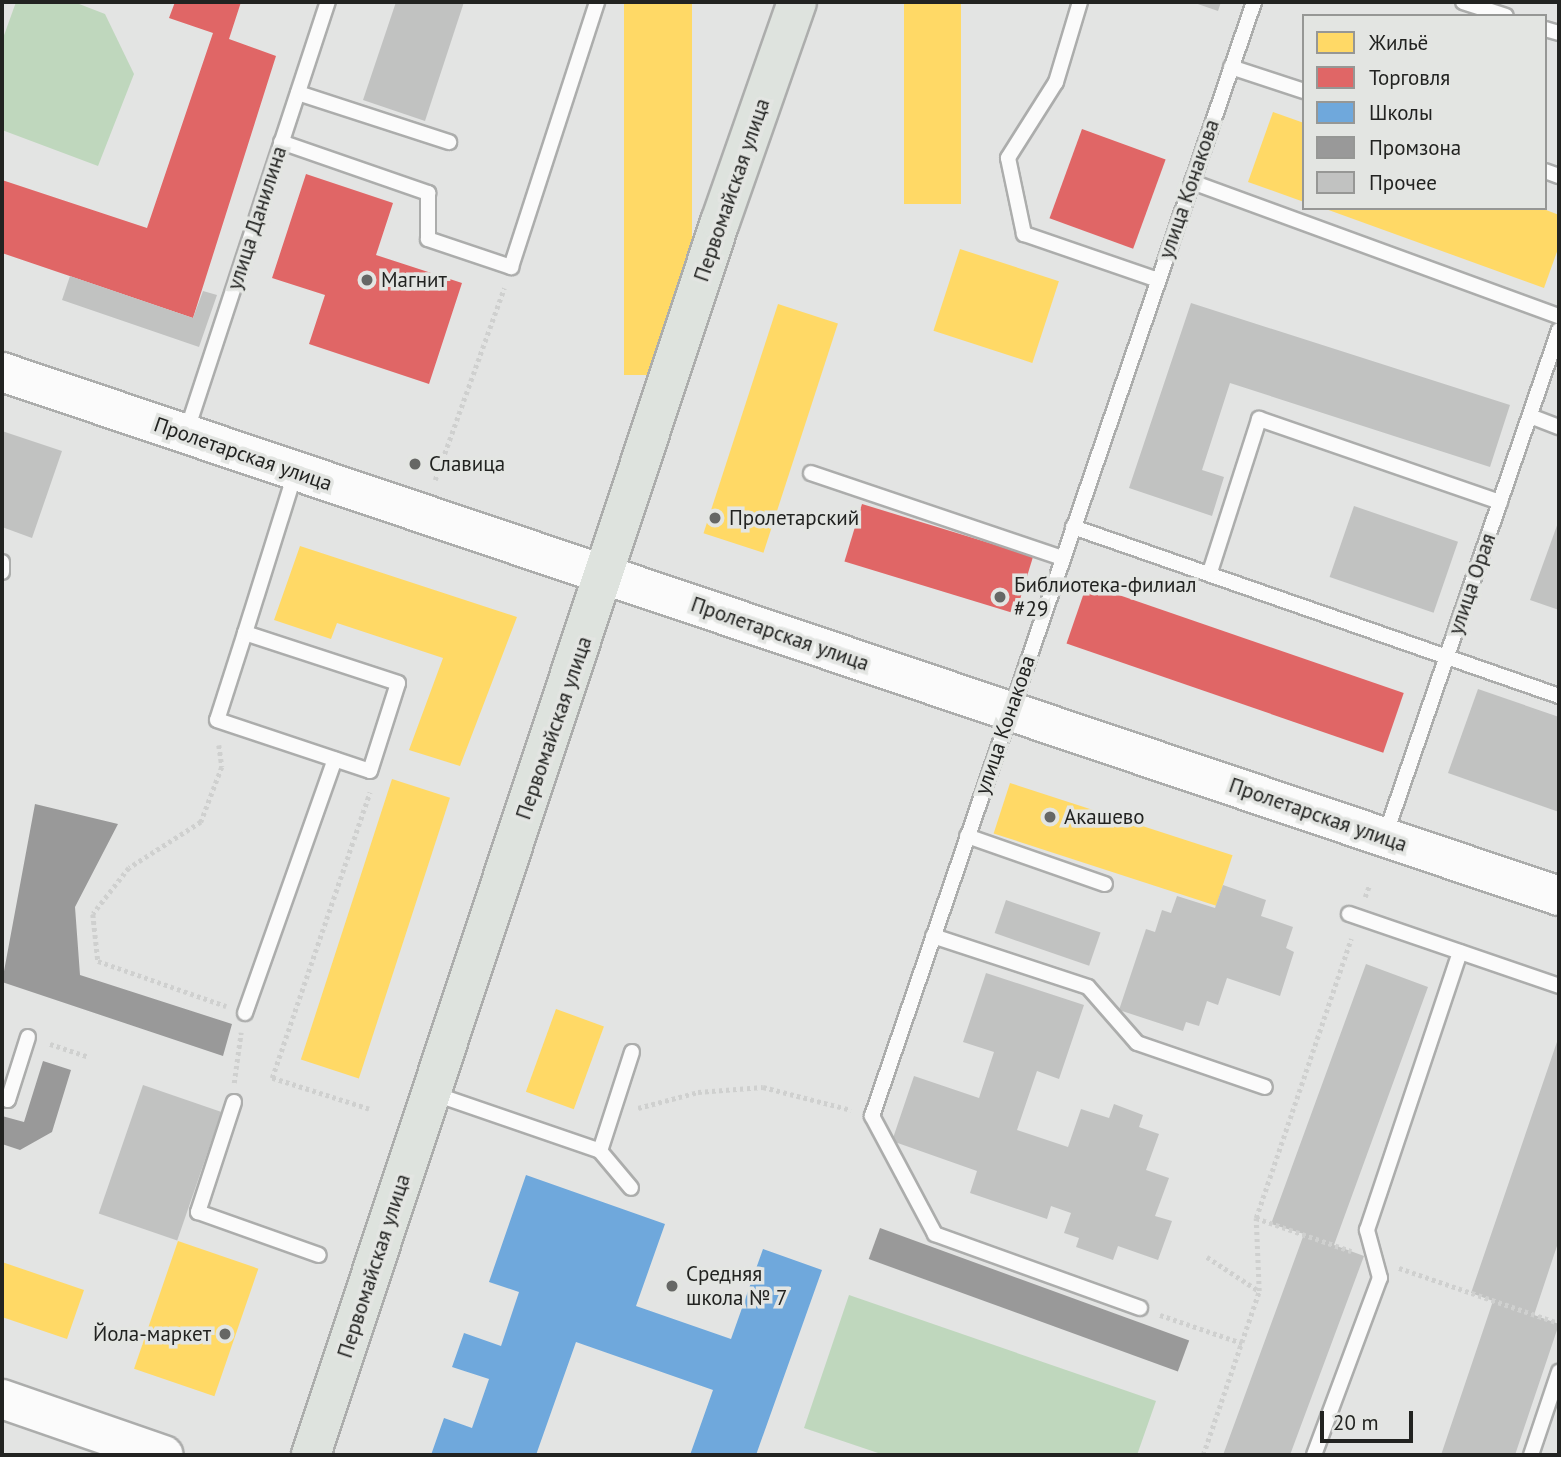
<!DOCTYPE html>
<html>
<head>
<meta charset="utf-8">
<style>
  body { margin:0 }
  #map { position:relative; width:1561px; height:1457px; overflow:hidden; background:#e3e4e3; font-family:"PT Sans",sans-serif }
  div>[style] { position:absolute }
  .green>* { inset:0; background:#bfd7bd }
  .homes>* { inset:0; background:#ffd966; transform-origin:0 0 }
  .shops>* { inset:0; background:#e06666; transform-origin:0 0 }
  .schools>* { inset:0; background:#6fa8dc }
  .industry>* { inset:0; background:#999; transform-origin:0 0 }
  .building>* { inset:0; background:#c1c2c1; transform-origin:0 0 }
  .path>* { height:4.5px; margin-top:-2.25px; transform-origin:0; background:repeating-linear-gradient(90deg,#cfd0cf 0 3.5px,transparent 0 7px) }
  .roads { filter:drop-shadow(2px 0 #acadac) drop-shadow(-2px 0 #acadac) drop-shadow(0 2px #acadac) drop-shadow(0 -2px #acadac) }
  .lane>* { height:14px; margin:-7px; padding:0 7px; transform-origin:7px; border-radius:7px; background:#fbfbfb }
  .secondary>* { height:38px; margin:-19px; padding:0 19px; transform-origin:19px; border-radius:19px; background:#fbfbfb }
  .primary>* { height:38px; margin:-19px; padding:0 19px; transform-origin:19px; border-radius:19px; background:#dee3de }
  .dots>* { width:19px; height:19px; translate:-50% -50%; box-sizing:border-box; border:4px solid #e3e5e2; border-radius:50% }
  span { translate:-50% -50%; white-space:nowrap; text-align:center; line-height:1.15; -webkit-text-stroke:7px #e3e5e2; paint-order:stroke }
  .street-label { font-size:21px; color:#222321 }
  .poi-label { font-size:21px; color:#222321 }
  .left { translate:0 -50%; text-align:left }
  .right { translate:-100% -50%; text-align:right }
  .frame { position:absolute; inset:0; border:4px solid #222321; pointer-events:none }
  .legend { position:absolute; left:1302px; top:14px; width:245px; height:196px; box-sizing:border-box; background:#e3e5e2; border:2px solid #969795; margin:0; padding:9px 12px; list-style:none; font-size:21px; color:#222321 }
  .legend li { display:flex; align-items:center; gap:14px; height:35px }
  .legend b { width:35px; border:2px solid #969795 }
  .scale { position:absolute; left:1320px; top:1411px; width:93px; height:32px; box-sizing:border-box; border:4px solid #222321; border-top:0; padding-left:9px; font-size:21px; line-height:24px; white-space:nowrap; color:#222321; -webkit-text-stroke:5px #e3e5e2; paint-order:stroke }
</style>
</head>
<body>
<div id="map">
  <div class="green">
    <div style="clip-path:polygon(16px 2px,74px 2px,105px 14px,134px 74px,98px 166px,2px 130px,2px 41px)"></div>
    <div style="clip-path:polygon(849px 1295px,1156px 1401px,1137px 1455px,884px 1455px,804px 1428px)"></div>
  </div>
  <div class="homes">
    <div style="left:624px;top:2px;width:68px;height:373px"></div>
    <div style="left:904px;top:2px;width:57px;height:202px"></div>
    <div style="clip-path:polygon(1273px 112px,1304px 123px,1304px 202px,1248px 182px)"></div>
    <div style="clip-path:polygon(1323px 208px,1541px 208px,1559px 215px,1559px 246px,1544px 288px)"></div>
    <div style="left:960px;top:249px;width:104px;height:86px;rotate:18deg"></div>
    <div style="left:778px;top:304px;width:63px;height:241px;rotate:18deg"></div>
    <div style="clip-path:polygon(300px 546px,517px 617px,460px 766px,409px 750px,443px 658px,337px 623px,331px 639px,274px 620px)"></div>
    <div style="left:392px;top:779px;width:61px;height:295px;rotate:18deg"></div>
    <div style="left:1010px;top:783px;width:234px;height:53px;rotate:18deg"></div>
    <div style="left:556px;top:1009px;width:51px;height:88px;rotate:20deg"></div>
    <div style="left:178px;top:1241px;width:85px;height:135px;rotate:19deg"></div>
    <div style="clip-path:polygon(2px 1262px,84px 1290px,67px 1339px,2px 1317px)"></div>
  </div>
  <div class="shops">
    <div style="clip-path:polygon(175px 2px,241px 2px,229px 39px,276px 56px,193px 318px,2px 253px,2px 180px,147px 228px,213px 33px,169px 18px)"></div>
    <div style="left:1082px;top:129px;width:89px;height:95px;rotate:20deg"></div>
    <div style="clip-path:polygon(306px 174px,393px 203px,376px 255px,462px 283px,429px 384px,309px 344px,325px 295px,272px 278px)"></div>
    <div style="left:862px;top:504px;width:179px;height:60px;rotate:17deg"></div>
    <div style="left:1087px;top:584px;width:335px;height:63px;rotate:19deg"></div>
  </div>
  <div class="schools">
    <div style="clip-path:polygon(526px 1175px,665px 1224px,636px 1306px,731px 1339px,763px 1249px,822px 1270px,756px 1455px,690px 1455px,713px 1390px,576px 1342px,536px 1455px,431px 1455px,444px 1418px,472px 1428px,489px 1379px,452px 1367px,464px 1333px,501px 1346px,519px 1292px,489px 1282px)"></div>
  </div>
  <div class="industry">
    <div style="clip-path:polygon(35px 804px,118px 824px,75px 907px,80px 975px,232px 1024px,223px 1056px,2px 982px)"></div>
    <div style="clip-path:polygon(43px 1061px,71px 1070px,52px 1132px,20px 1150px,2px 1144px,2px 1116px,24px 1122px)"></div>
    <div style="left:880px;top:1228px;width:329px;height:33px;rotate:20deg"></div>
  </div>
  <div class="building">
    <div style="clip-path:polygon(396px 2px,464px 2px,425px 121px,363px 100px)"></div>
    <div style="clip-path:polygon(1192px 2px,1221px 2px,1218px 11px)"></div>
    <div style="clip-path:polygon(70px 276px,193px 318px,203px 291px,217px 295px,199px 347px,62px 300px)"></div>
    <div style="clip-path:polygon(1191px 303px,1510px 405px,1490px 467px,1230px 383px,1202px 470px,1224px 477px,1212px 516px,1129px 488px)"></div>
    <div style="clip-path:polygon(2px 431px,62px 451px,32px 538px,2px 527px)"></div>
    <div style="left:1354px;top:506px;width:110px;height:75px;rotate:19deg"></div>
    <div style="clip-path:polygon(1559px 520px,1559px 610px,1530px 600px)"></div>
    <div style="clip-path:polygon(1478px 689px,1559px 717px,1559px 812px,1448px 773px)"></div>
    <div style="clip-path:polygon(1223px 885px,1266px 900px,1261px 916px,1293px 927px,1286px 948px,1294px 952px,1280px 996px,1227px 978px,1218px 1005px,1207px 1001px,1199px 1026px,1186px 1022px,1183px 1031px,1119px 1010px,1146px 929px,1155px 932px,1162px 910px,1171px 913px,1177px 896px,1215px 908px)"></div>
    <div style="left:1006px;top:900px;width:100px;height:35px;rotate:19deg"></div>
    <div style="clip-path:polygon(1366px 964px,1428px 987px,1334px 1245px,1364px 1256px,1290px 1455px,1223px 1455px,1304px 1234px,1271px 1224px)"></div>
    <div style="clip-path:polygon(986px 973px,1084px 1005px,1059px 1079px,1037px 1071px,1017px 1130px,1068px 1147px,1081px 1109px,1109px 1118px,1114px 1104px,1143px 1115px,1139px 1127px,1159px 1134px,1146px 1170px,1169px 1178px,1155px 1216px,1172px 1221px,1158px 1260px,1118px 1246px,1113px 1260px,1076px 1247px,1079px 1238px,1064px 1233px,1071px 1213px,1051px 1206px,1047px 1219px,970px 1193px,977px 1171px,892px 1141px,914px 1076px,979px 1098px,994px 1052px,963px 1042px)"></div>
    <div style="clip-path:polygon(1559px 1036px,1559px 1240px,1534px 1315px,1559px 1324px,1515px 1455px,1441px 1455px,1493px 1301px,1471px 1293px)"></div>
    <div style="left:143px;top:1085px;width:83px;height:136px;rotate:19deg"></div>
  </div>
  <div class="path">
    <div style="left:435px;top:480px;width:204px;rotate:-70.2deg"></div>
    <div style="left:219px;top:745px;width:22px;rotate:82deg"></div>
    <div style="left:222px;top:767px;width:59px;rotate:110.9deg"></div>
    <div style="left:201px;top:822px;width:85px;rotate:147.4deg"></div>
    <div style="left:129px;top:868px;width:58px;rotate:128deg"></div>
    <div style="left:93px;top:914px;width:47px;rotate:83.9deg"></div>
    <div style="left:98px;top:961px;width:136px;rotate:19.4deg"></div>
    <div style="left:1365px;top:897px;width:12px;rotate:-70deg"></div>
    <div style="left:50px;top:1044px;width:41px;rotate:18.4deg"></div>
    <div style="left:234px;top:1083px;width:51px;rotate:-82.2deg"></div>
    <div style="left:638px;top:1108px;width:62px;rotate:-14.9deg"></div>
    <div style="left:698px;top:1092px;width:65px;rotate:-4.4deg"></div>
    <div style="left:763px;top:1087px;width:91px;rotate:14.6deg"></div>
    <div style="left:369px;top:1109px;width:102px;rotate:-162.3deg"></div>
    <div style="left:272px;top:1078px;width:302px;rotate:-71.1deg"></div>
    <div style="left:1256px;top:1218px;width:101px;rotate:19.2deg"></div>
    <div style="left:1207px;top:1257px;width:62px;rotate:33.2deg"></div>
    <div style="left:1399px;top:1268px;width:169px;rotate:19deg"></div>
    <div style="left:1160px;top:1315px;width:87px;rotate:18.9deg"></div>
    <div style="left:1203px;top:1455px;width:173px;rotate:-71.1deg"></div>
    <div style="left:1259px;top:1291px;width:73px;rotate:-92.4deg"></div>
    <div style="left:1256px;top:1218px;width:295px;rotate:-71.2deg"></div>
  </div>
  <div class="roads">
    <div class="lane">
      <div style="left:1080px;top:2px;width:84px;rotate:106.7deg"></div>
      <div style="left:1056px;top:82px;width:90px;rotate:122.3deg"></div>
      <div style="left:1008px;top:158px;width:78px;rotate:78.1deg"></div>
      <div style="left:1024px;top:234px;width:142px;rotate:18.9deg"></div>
      <div style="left:1463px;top:2px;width:45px;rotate:18deg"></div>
      <div style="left:1545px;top:29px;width:15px;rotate:16deg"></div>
      <div style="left:1231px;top:67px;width:77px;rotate:18.2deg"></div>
      <div style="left:298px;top:93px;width:159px;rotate:18deg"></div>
      <div style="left:281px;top:142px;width:156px;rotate:19.1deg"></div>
      <div style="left:428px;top:193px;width:46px;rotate:90deg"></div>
      <div style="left:428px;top:239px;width:88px;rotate:18.6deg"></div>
      <div style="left:511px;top:267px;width:279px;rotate:-72deg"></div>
      <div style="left:1545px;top:171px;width:15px;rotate:20deg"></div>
      <div style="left:1192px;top:182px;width:391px;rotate:20.1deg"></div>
      <div style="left:1530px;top:416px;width:31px;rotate:21deg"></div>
      <div style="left:186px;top:433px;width:454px;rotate:-71.8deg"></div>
      <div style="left:811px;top:473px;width:265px;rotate:18.7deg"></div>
      <div style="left:1073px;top:527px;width:515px;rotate:19.17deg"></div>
      <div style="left:2px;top:562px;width:10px;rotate:90deg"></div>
      <div style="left:1210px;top:572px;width:161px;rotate:-72.2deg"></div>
      <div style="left:1259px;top:419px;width:255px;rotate:19deg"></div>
      <div style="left:245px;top:633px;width:91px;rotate:107.8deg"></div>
      <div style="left:217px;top:720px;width:161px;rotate:18.4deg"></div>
      <div style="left:370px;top:771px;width:92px;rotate:-72.3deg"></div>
      <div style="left:398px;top:683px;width:161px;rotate:-161.9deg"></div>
      <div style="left:245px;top:633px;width:168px;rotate:-72.6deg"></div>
      <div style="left:967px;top:836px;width:146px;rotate:19.2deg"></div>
      <div style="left:1385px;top:836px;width:535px;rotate:-71.02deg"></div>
      <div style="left:1349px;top:914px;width:222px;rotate:18.9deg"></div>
      <div style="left:933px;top:936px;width:163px;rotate:18.2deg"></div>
      <div style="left:1088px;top:987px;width:74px;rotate:48.8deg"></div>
      <div style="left:1137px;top:1043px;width:135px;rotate:19deg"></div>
      <div style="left:245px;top:1013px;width:269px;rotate:-70.5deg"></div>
      <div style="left:432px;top:1093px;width:178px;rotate:19deg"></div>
      <div style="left:600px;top:1151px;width:48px;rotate:50deg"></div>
      <div style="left:2px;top:1098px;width:6px;rotate:18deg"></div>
      <div style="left:8px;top:1100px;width:66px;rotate:-72.4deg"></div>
      <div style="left:234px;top:1102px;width:116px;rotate:108.1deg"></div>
      <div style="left:198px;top:1212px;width:128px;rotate:19.6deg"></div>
      <div style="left:600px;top:1151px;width:104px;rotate:-72.1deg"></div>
      <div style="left:1140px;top:1308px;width:218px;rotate:-160.2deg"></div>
      <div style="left:935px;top:1234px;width:134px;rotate:-118.1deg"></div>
      <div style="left:872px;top:1116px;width:1178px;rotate:-71.07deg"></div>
      <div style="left:1314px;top:1455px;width:189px;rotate:-69.6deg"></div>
      <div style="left:1380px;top:1278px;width:50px;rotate:-105.2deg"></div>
      <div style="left:1367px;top:1230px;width:293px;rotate:-71.5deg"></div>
      <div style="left:1531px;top:1455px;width:88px;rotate:-71.4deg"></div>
    </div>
    <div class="secondary">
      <div style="left:2px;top:372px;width:1643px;rotate:18.6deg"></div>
      <div style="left:2px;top:1399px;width:171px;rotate:19.1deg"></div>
    </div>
    <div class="primary">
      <div style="left:311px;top:1455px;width:1299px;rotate:-71.65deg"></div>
      <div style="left:720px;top:222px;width:233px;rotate:-70.7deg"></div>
    </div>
  </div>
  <div class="dots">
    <div style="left:367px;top:280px;background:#666765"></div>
    <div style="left:415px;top:464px;background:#666765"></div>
    <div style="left:715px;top:518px;background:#666765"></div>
    <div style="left:1000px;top:597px;background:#666765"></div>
    <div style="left:1050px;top:817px;background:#666765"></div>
    <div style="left:672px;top:1286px;background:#666765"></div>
    <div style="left:225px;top:1334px;background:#666765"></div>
  </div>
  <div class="street-label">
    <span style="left:1189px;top:189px;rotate:-71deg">улица Конакова</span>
    <span style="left:732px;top:190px;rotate:-71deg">Первомайская улица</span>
    <span style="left:257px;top:218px;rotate:-72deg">улица Данилина</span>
    <span style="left:243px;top:454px;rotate:19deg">Пролетарская улица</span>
    <span style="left:1472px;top:584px;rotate:-71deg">улица Орая</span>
    <span style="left:780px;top:634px;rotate:19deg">Пролетарская улица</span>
    <span style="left:1005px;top:725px;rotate:-71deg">улица Конакова</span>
    <span style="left:554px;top:728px;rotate:-71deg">Первомайская улица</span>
    <span style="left:1318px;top:815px;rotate:19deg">Пролетарская улица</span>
    <span style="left:374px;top:1266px;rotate:-72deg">Первомайская улица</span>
  </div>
  <div class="poi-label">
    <span class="left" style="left:381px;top:280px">Магнит</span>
    <span class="left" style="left:429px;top:464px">Славица</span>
    <span class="left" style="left:729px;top:518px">Пролетарский</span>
    <span class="left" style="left:1014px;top:597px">Библиотека-филиал<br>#29</span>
    <span class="left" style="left:1064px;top:817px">Акашево</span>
    <span class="left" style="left:686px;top:1286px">Средняя<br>школа № 7</span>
    <span class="right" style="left:211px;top:1334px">Йола-маркет</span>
  </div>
  <div class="frame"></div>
  <ul class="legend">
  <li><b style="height:19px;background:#ffd966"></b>Жильё</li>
  <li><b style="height:19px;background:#e06666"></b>Торговля</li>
  <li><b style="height:19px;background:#6fa8dc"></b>Школы</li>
  <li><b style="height:19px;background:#999"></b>Промзона</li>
  <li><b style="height:19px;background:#c1c2c1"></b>Прочее</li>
  </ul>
  <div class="scale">20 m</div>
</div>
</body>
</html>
